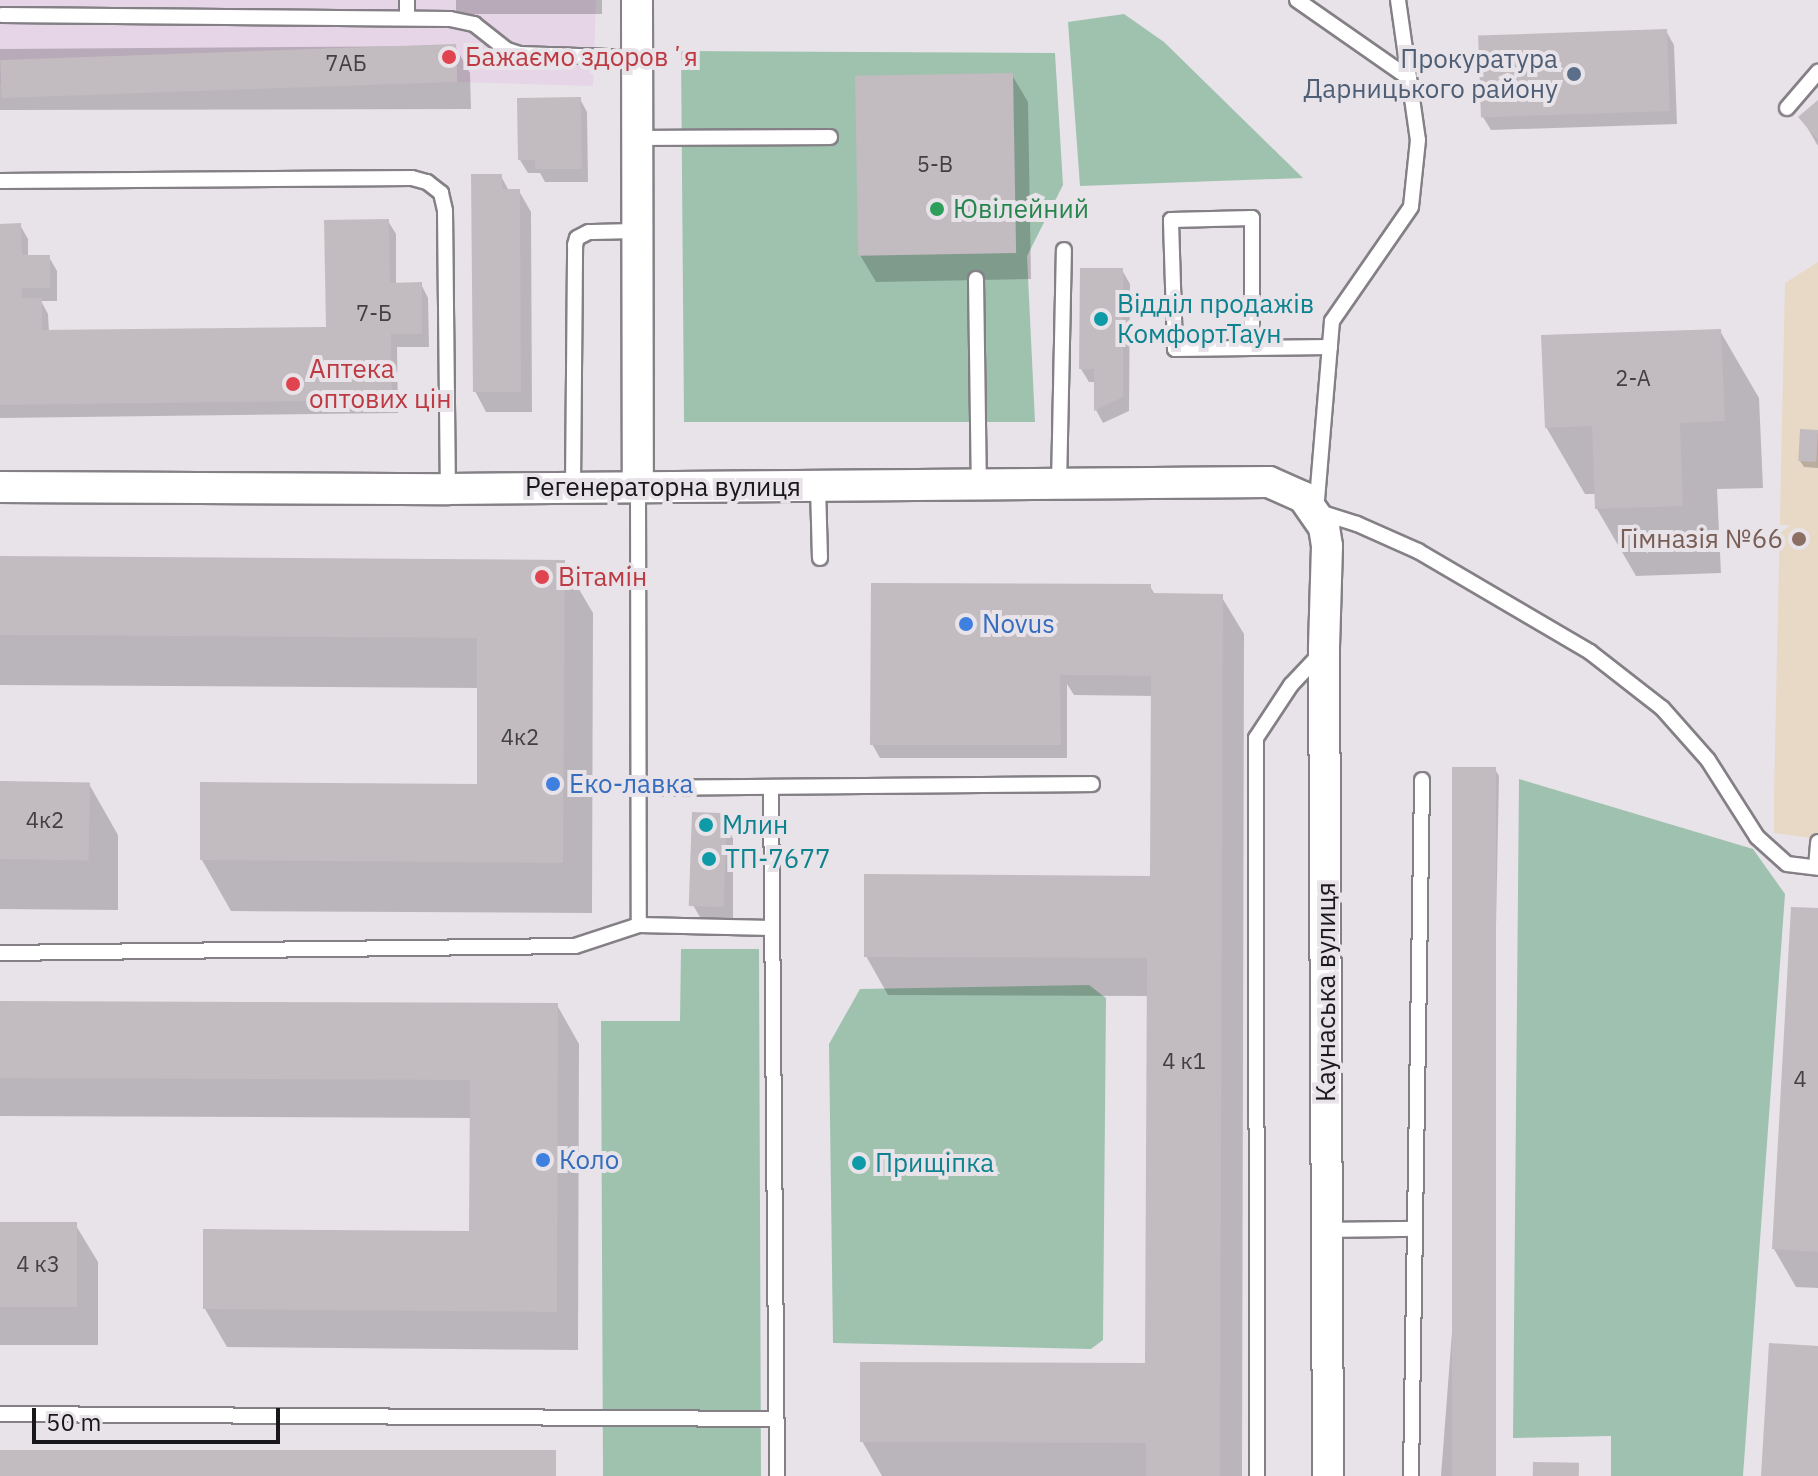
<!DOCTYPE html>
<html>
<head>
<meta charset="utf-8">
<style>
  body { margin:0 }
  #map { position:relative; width:1818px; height:1476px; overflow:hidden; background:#e8e3e9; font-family:"IBM Plex Sans",sans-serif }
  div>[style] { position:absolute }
  .industrial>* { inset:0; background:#e6d5e6 }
  .education>* { inset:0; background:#e7d9c6 }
  .green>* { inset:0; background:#9fc2af }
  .forest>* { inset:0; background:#9ec2af }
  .shadow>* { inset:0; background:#0003; transform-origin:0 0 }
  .building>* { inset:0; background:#c2bbbf; transform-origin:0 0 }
  .roads { filter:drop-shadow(2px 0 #848086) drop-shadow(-2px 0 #848086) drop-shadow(0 2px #848086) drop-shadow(0 -2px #848086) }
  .service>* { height:14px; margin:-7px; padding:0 7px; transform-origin:7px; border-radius:7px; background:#fff }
  .minor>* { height:30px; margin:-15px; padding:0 15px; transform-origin:15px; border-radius:15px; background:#fff }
  .dots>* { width:22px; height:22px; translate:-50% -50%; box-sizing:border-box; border:4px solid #e8e3e9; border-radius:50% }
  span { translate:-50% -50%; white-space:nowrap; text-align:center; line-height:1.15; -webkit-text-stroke:8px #e8e3e9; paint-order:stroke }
  .number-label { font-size:22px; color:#424042 }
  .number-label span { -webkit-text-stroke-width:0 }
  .health-label { font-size:26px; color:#be3a42 }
  .left { translate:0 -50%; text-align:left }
  .service-label { font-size:26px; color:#4e5e75 }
  .right { translate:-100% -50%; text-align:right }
  .leisure-label { font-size:26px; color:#27864d }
  .culture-label { font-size:26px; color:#0d838f }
  .street-label { font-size:26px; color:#181719 }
  .education-label { font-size:26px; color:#785e54 }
  .shop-label { font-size:26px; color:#366cbe }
  .scale { position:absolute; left:32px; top:1408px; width:248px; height:36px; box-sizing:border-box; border:4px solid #181719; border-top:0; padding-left:10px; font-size:24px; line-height:28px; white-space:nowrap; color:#181719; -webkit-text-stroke:6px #e8e3e9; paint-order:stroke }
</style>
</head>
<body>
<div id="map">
  <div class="industrial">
    <div style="clip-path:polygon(0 0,596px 0,593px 86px,457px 82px,0 83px)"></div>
  </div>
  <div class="education">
    <div style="clip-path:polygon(1818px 262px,1818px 839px,1774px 833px,1774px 796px,1785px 283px)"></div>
  </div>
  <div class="green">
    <div style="clip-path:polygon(1124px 14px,1164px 42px,1303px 178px,1080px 186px,1068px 22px)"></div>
    <div style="clip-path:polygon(681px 51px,1055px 53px,1063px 185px,1027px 256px,1035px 422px,684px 422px)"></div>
    <div style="clip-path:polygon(681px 949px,759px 949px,761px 1476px,603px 1476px,601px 1021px,680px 1021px)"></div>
    <div style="clip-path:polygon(1089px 985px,1106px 998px,1103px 1340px,1091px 1349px,833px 1343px,829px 1044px,860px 989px)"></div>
  </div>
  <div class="forest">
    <div style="clip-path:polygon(1519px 779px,1753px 849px,1785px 894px,1743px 1476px,1611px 1476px,1611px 1436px,1513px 1438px)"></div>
  </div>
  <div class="shadow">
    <div style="left:456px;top:0;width:146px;height:14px"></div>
    <div style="clip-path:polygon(1666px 31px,1674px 45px,1677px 124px,1491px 130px,1483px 117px)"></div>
    <div style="clip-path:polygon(455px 46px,470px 73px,471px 109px,0 110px,0 49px)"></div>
    <div style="clip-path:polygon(1012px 75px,1028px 102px,1031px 279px,876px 282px,860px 255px)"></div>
    <div style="clip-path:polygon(580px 99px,587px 112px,588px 182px,545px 182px,540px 173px,528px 173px,520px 160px)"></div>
    <div style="clip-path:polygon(1818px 103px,1818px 146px,1801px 117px)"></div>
    <div style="clip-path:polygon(501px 176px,509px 191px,519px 191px,531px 212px,532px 412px,486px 412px,475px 391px)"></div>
    <div style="clip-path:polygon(388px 221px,396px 234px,396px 285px,421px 284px,428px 298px,429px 347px,397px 347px,398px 413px,0 418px,0 226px,20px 225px,28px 239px,28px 257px,49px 257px,57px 271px,57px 301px,41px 301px,48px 314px,49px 332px,328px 329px)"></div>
    <div style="clip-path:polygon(1122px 270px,1130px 284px,1129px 411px,1103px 423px,1096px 410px,1096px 382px,1089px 382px,1081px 369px)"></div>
    <div style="clip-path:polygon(1720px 331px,1759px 398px,1763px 488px,1717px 489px,1721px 573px,1636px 576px,1597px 509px,1596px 494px,1585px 494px,1546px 427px)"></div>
    <div style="clip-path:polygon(1818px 432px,1818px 468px,1804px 467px,1800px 461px)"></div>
    <div style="clip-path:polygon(0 558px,563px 562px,593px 613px,592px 913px,231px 911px,202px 860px,479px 786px,479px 688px,0 685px)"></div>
    <div style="clip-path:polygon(1150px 586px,1155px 595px,1221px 596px,1244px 634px,1242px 1476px,882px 1476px,862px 1441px,1148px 1365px,1149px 996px,888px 995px,866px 956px,1152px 878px,1153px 696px,1074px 695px,1067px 684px,1067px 758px,880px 758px,872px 744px)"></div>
    <div style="clip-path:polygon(1495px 769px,1499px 776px,1485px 1476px,1441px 1476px)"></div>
    <div style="clip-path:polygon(0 783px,89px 784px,118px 835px,118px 910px,0 909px)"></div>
    <div style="clip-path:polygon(726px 815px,733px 828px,733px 919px,701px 919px,693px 905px)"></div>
    <div style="clip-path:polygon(1818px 910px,1818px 1288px,1796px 1287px,1774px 1249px)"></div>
    <div style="clip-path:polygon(0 1003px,557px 1005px,579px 1044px,578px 1350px,227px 1347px,205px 1309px,471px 1233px,471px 1118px,0 1116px)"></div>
    <div style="clip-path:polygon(0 1224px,75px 1224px,98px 1262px,98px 1345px,0 1345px)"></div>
    <div style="left:0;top:1452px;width:555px;height:24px"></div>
  </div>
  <div class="building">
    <div style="left:1667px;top:29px;width:82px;height:189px;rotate:88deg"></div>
    <div style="left:456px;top:44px;width:38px;height:456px;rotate:88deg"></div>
    <div style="left:1013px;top:73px;width:180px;height:158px;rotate:89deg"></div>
    <div style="clip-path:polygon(581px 97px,582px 169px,535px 169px,535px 160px,518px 160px,517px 98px)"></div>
    <div style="clip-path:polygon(1818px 100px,1818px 140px,1798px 117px)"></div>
    <div style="clip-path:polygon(471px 174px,502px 174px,502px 189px,520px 189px,521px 392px,473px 392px)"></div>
    <div style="clip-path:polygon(389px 219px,390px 283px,422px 282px,422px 334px,391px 334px,392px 400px,0 405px,0 224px,21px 223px,22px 255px,50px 255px,50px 288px,22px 288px,22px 298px,42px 298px,42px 330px,326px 327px,324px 220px)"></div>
    <div style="clip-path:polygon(1080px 268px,1123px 268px,1123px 397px,1094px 411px,1094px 369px,1079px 369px)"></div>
    <div style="clip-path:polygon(1721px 329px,1725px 421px,1680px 423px,1683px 506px,1595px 509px,1592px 426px,1545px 428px,1541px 335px)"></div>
    <div style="left:1800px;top:429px;width:18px;height:32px;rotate:3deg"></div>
    <div style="clip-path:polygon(0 556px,565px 560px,563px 863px,200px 860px,200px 782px,477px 784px,477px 638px,0 635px)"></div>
    <div style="clip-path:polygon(871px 583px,1151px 584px,1151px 593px,1223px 594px,1220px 1476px,1146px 1476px,1146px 1443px,860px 1442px,860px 1362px,1145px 1363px,1147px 958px,864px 957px,864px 874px,1150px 876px,1151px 676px,1060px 675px,1061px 745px,870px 745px)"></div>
    <div style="left:1452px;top:767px;width:44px;height:709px"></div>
    <div style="left:0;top:781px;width:90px;height:78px;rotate:1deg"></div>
    <div style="left:692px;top:812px;width:35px;height:94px;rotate:2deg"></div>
    <div style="clip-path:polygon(1791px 907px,1818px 908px,1818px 1252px,1772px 1249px)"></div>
    <div style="clip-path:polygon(0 1001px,558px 1003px,557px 1312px,203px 1309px,203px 1229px,469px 1231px,470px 1080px,0 1078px)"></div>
    <div style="left:0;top:1222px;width:77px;height:85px"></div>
    <div style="clip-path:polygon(1769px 1343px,1818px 1346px,1818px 1476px,1761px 1476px)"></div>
    <div style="left:0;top:1450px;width:556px;height:26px"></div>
    <div style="left:1533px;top:1462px;width:46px;height:14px;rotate:1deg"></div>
  </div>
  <div class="roads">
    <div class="service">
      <div style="left:407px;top:0;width:18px;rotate:90deg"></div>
      <div style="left:1297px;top:0;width:136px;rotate:34.9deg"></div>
      <div style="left:1398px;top:0;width:141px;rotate:81.9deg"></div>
      <div style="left:1418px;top:140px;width:67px;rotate:96deg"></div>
      <div style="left:1411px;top:207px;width:139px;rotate:124.7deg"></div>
      <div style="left:1332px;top:321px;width:191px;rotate:94.8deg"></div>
      <div style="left:1316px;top:511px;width:43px;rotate:17.6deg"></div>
      <div style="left:1357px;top:524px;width:67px;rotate:23.9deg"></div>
      <div style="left:1418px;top:551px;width:199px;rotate:30.4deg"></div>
      <div style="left:1590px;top:652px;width:91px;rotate:37.9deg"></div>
      <div style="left:1662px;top:708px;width:69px;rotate:48.5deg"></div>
      <div style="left:1708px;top:760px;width:91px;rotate:57.5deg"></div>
      <div style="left:1757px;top:837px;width:40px;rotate:42deg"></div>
      <div style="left:1787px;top:864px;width:31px;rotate:7deg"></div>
      <div style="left:2px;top:15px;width:448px;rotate:0.5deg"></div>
      <div style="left:450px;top:19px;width:25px;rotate:12deg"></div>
      <div style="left:474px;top:24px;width:42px;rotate:38.2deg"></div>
      <div style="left:507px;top:50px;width:13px;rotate:18deg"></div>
      <div style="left:519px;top:54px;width:119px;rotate:1.9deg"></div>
      <div style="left:1787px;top:108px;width:48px;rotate:-49.3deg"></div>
      <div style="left:638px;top:138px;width:192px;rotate:-0.3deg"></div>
      <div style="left:0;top:181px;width:412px;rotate:-0.4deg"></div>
      <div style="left:412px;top:178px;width:16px;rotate:15deg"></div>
      <div style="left:427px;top:182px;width:18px;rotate:38deg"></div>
      <div style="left:441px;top:193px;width:18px;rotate:77deg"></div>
      <div style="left:445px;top:211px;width:278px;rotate:89.4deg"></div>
      <div style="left:976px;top:279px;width:206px;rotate:89.2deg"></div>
      <div style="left:1252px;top:348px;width:77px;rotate:179.3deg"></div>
      <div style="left:1175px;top:349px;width:129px;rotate:-91.8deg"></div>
      <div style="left:1171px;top:220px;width:81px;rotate:-1.4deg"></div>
      <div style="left:1252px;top:218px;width:130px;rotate:90deg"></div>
      <div style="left:1252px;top:348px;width:78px;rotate:-0.7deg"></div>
      <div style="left:1059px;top:485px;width:235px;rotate:-88.8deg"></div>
      <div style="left:573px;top:487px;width:242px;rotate:-89.5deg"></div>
      <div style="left:575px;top:245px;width:7px;rotate:-74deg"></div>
      <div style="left:577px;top:238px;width:13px;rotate:-27deg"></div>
      <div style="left:589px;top:232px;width:49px;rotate:-1.2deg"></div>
      <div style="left:818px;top:487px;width:71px;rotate:88.4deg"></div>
      <div style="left:638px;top:488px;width:437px;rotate:89.9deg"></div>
      <div style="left:637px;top:788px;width:455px;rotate:-0.5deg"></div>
      <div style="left:771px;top:788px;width:688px;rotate:89.5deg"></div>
      <div style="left:1816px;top:867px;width:25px;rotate:-85deg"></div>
      <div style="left:0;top:953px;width:575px;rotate:-0.7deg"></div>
      <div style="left:575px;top:946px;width:67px;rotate:-18.2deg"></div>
      <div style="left:639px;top:925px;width:133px;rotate:1.3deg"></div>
      <div style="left:1327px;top:1230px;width:87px;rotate:-0.7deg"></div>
      <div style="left:0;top:1414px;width:776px;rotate:0.37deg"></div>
      <div style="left:1257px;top:1476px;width:738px;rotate:-90.08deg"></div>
      <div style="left:1256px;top:738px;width:64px;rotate:-56.6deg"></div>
      <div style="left:1291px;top:685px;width:44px;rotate:-46.8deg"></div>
      <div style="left:1411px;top:1476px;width:696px;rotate:-89.09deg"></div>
    </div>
    <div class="minor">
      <div style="left:637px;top:0;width:488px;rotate:89.9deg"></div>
      <div style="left:0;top:487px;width:448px;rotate:0.3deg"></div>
      <div style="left:448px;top:489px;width:821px;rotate:-0.49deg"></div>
      <div style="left:1269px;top:482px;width:37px;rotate:24deg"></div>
      <div style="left:1303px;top:497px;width:37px;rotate:55deg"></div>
      <div style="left:1324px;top:527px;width:19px;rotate:81deg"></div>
      <div style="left:1327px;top:546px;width:104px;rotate:91.7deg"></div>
      <div style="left:1324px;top:650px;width:826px;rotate:89.72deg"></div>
    </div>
  </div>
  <div class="dots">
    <div style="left:449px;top:57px;background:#e0444e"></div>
    <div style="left:1574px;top:74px;background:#5c6f8a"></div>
    <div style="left:937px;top:209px;background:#2e9e5b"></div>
    <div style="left:1101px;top:319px;background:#0f9aa8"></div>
    <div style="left:293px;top:384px;background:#e0444e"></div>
    <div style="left:1799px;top:539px;background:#8d6e63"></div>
    <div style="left:542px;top:577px;background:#e0444e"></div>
    <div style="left:966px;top:624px;background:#3f7fe0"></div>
    <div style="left:553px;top:784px;background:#3f7fe0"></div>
    <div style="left:706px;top:825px;background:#0f9aa8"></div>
    <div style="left:709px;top:859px;background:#0f9aa8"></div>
    <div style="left:543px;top:1160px;background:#3f7fe0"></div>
    <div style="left:859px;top:1163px;background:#0f9aa8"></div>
  </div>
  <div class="number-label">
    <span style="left:346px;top:63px">7АБ</span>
    <span style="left:935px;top:164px">5-В</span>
    <span style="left:374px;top:313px">7-Б</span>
    <span style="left:1633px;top:378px">2-А</span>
    <span style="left:520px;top:737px">4к2</span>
    <span style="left:45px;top:820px">4к2</span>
    <span style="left:1184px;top:1061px">4 к1</span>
    <span style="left:1800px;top:1079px">4</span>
    <span style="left:38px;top:1264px">4 к3</span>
  </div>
  <div class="health-label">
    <span class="left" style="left:465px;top:57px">Бажаємо здоровʼя</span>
    <span class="left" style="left:309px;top:384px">Аптека<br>оптових цін</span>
    <span class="left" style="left:558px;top:577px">Вітамін</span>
  </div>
  <div class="service-label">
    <span class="right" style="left:1558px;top:74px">Прокуратура<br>Дарницького району</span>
  </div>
  <div class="leisure-label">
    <span class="left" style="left:953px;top:209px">Ювілейний</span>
  </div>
  <div class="culture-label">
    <span class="left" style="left:1117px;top:319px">Відділ продажів<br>КомфортТаун</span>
    <span class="left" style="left:722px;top:825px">Млин</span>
    <span class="left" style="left:725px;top:859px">ТП-7677</span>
    <span class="left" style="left:875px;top:1163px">Прищіпка</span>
  </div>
  <div class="street-label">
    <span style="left:663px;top:487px">Регенераторна вулиця</span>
    <span style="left:1326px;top:992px;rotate:-90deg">Каунаська вулиця</span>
  </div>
  <div class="education-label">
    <span class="right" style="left:1783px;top:539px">Гімназія №66</span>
  </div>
  <div class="shop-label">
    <span class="left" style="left:982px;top:624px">Novus</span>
    <span class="left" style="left:569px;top:784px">Еко-лавка</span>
    <span class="left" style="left:559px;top:1160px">Коло</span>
  </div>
  <div class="scale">50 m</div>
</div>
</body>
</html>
